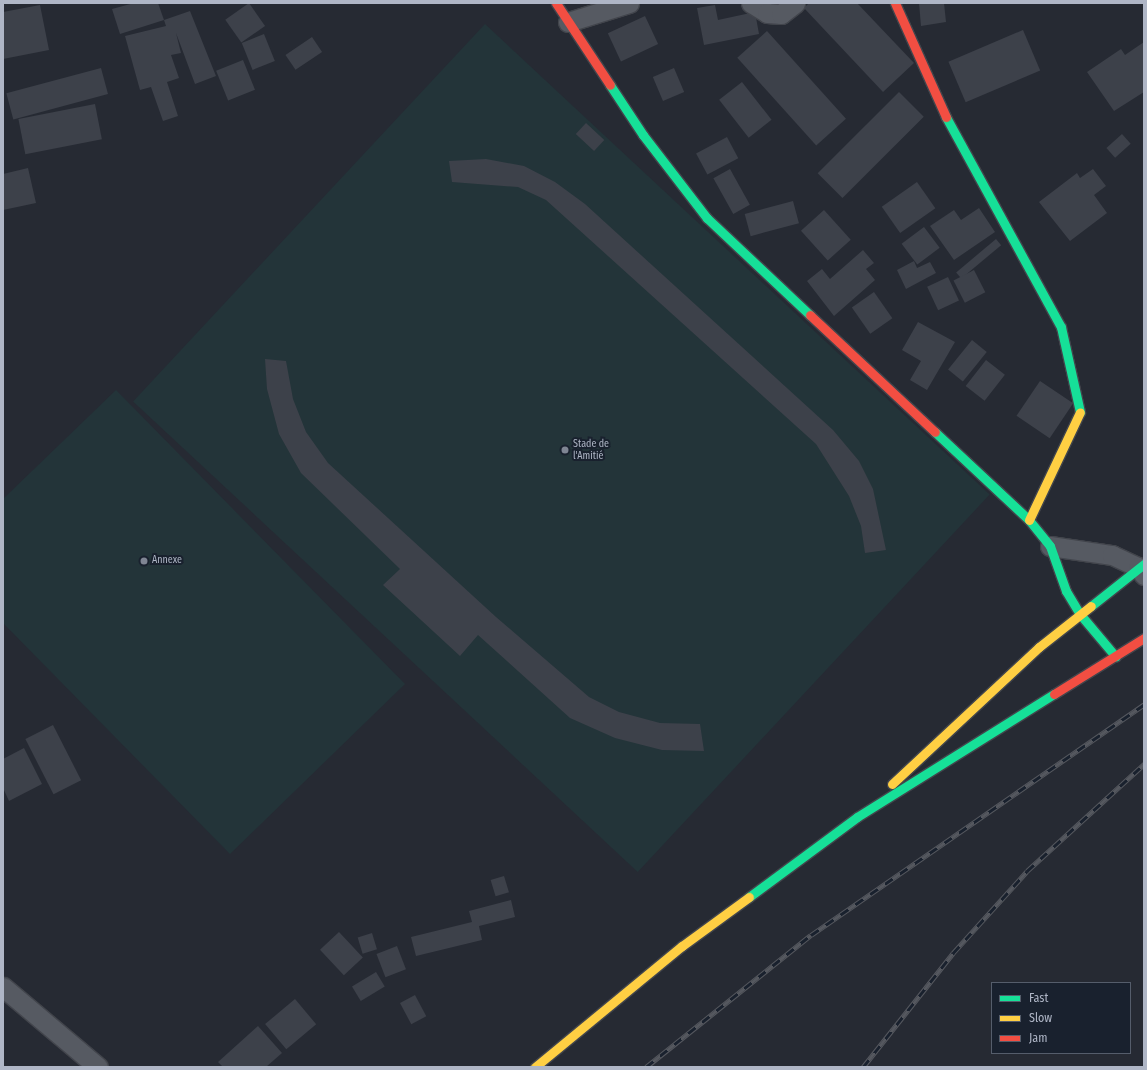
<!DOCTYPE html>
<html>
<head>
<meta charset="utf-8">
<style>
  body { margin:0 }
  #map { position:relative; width:1147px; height:1070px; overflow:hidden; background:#262a33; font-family:"Fira Sans Condensed",sans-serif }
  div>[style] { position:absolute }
  .green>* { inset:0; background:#233439; transform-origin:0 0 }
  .building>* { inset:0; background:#3d414a; transform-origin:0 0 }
  .roads { filter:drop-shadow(1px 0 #42454c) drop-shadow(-1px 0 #42454c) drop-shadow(0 1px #42454c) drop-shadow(0 -1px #42454c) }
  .street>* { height:19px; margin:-9.5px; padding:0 9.5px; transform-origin:9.5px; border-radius:9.5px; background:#565a62 }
  .fast>* { height:9px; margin:-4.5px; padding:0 4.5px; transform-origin:4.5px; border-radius:4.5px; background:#16e098 }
  .slow>* { height:9px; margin:-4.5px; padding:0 4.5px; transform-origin:4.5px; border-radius:4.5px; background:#ffcf43 }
  .jam>* { height:9px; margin:-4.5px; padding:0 4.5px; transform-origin:4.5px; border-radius:4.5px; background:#f24e42 }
  .rail>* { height:4.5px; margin-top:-2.25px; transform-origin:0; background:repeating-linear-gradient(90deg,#19212e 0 9px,#55585f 0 18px); box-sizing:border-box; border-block:1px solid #55585f }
  .dots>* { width:11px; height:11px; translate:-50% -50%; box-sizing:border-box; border:2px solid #19212e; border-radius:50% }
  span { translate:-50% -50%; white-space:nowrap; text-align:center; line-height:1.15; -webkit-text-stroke:4px #19212e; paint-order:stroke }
  .poi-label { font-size:10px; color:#afb6c6 }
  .left { translate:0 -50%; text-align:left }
  .frame { position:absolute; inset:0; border:4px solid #afb6c6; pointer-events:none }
  .legend { position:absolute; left:991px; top:982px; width:140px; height:72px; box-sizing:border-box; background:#19212e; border:1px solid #555d6b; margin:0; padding:5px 7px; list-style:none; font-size:12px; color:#afb6c6 }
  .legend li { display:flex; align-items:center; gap:8px; height:20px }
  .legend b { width:20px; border:1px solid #555d6b }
</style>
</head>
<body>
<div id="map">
  <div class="green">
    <div style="left:485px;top:24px;width:690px;height:516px;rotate:43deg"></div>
    <div style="clip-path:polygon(116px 390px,405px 684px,230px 854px,3px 623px,3px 499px)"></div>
  </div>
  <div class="building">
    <div style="clip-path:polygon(134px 3px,158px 3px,164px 20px,120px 34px,112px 9px)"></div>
    <div style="left:249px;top:3px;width:28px;height:29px;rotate:55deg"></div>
    <div style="clip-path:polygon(809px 3px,857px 3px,914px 63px,883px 92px,804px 8px)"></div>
    <div style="clip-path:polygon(919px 3px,944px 3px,946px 22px,921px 26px)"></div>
    <div style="clip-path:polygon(40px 5px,49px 50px,3px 59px,3px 12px)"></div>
    <div style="clip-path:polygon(715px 5px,718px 20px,755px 12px,759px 34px,704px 45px,697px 8px)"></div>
    <div style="clip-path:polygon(190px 11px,216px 76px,195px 84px,176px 33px,181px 53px,171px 55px,179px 78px,167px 82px,178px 116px,163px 121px,151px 87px,140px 90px,125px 36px,166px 26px,164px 20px)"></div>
    <div style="left:645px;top:16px;width:31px;height:41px;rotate:65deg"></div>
    <div style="left:1023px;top:30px;width:44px;height:81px;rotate:67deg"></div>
    <div style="left:767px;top:31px;width:118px;height:40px;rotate:48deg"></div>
    <div style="left:264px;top:34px;width:29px;height:24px;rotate:68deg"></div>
    <div style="left:312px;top:37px;width:18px;height:32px;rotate:56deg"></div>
    <div style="clip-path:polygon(1144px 42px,1144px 92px,1114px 111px,1087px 72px,1121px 49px,1125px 55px)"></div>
    <div style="left:243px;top:60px;width:32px;height:29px;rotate:68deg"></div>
    <div style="left:101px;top:68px;width:27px;height:98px;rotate:75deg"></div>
    <div style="left:674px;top:68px;width:26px;height:23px;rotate:67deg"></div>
    <div style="left:742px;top:82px;width:48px;height:29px;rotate:52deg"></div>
    <div style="left:899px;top:92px;width:35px;height:115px;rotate:45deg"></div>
    <div style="left:95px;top:104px;width:36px;height:78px;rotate:79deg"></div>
    <div style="left:586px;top:123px;width:25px;height:15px;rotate:43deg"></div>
    <div style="left:1122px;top:134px;width:13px;height:21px;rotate:48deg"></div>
    <div style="left:727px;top:137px;width:24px;height:35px;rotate:62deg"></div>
    <div style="clip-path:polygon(486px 159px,524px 166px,555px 182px,585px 204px,833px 430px,859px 461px,873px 489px,886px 550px,865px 553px,861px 526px,849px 496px,816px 444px,546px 200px,518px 187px,452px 182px,449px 161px)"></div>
    <div style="clip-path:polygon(28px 168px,36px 203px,3px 210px,3px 174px)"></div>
    <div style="left:730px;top:169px;width:41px;height:19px;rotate:61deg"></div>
    <div style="clip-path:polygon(1093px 169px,1106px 186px,1094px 195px,1107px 213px,1070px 241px,1039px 202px,1077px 173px,1080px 178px)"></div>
    <div style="left:917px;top:182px;width:32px;height:43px;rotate:55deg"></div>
    <div style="left:793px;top:201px;width:23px;height:50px;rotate:75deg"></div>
    <div style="clip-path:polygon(979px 208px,995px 232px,954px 260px,930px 226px,954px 210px,961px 220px)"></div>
    <div style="left:824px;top:210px;width:40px;height:31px;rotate:48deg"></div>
    <div style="left:924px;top:227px;width:26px;height:28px;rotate:53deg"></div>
    <div style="left:996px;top:239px;width:8px;height:52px;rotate:50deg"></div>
    <div style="clip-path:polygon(863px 250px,874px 263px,866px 269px,875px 280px,834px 316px,807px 281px,822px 269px,830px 279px)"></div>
    <div style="clip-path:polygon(914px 261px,917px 268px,930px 262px,936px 273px,906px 289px,897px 270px)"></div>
    <div style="left:974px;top:270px;width:25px;height:23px;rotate:63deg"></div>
    <div style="left:948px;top:277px;width:26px;height:23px;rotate:65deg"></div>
    <div style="left:874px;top:292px;width:32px;height:27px;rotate:55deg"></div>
    <div style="clip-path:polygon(918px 322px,955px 342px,927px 390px,910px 380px,921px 361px,902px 350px)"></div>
    <div style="left:972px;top:340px;width:19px;height:38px;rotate:39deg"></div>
    <div style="clip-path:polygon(265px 359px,286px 361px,293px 399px,306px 432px,328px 463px,496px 617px,589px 697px,619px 712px,660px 723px,700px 724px,704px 751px,662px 750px,615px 738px,570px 718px,478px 635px,460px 656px,383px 585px,400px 569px,301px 473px,279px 434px,267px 389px)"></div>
    <div style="left:986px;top:360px;width:24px;height:33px;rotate:38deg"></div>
    <div style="left:1040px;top:381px;width:40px;height:42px;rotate:34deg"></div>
    <div style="left:53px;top:725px;width:62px;height:31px;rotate:63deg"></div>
    <div style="clip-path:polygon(24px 748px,42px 784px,9px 801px,3px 788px,3px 759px)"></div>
    <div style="left:504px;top:876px;width:17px;height:14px;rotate:73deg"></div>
    <div style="clip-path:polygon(511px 900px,515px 917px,479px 926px,482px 940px,416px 956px,411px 937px,472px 922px,469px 911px)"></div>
    <div style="left:339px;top:932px;width:35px;height:26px;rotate:47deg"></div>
    <div style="left:372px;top:933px;width:17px;height:15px;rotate:73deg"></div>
    <div style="left:397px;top:946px;width:25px;height:22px;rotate:69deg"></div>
    <div style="left:376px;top:972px;width:17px;height:28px;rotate:59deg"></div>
    <div style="left:415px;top:995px;width:24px;height:17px;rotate:62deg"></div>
    <div style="left:295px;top:999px;width:33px;height:39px;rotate:50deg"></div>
    <div style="clip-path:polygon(258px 1026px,282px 1053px,266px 1067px,223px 1067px,218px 1062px)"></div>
  </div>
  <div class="roads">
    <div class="street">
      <div style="left:751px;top:3px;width:19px;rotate:32deg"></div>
      <div style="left:767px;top:13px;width:14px;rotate:4deg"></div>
      <div style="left:781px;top:14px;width:18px;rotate:-38deg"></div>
      <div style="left:568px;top:22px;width:64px;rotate:-17.3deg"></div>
      <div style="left:1050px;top:546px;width:63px;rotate:8.3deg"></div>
      <div style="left:1112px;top:555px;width:29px;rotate:25deg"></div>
      <div style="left:1138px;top:567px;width:10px;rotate:53deg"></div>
      <div style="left:3px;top:987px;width:124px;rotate:40.1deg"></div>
    </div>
    <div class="fast">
      <div style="left:610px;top:85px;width:60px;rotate:56.6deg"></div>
      <div style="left:643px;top:135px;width:105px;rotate:52.4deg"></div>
      <div style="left:707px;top:218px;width:141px;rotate:43.3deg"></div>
      <div style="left:946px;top:117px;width:239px;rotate:61.3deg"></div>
      <div style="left:1061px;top:327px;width:87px;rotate:77.4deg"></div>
      <div style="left:935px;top:432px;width:129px;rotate:43.1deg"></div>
      <div style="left:1029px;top:520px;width:33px;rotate:51deg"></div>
      <div style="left:1050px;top:546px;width:48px;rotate:70.4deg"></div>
      <div style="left:1066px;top:591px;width:26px;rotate:59deg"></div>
      <div style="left:1079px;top:613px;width:57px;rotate:49.9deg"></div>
      <div style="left:1091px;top:606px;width:68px;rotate:-38.4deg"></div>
      <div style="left:749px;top:897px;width:134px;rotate:-36.5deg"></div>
      <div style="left:857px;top:817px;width:232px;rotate:-32deg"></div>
    </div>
    <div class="slow">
      <div style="left:1029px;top:520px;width:119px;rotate:-64.7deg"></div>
      <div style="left:892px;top:784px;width:201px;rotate:-43deg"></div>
      <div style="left:1039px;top:647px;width:66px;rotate:-38.3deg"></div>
      <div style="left:535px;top:1067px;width:190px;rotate:-39.5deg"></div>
      <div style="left:682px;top:946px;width:83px;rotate:-36.2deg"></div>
    </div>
    <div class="jam">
      <div style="left:556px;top:3px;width:98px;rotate:56.6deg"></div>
      <div style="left:895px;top:3px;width:125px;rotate:65.9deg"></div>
      <div style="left:810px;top:315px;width:171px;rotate:43.1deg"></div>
      <div style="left:1054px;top:694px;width:106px;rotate:-31.9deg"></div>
    </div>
  </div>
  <div class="rail">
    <div style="left:646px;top:1067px;width:211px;rotate:-38.7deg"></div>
    <div style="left:811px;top:935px;width:405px;rotate:-34.7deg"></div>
    <div style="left:863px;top:1067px;width:145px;rotate:-51.7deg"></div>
    <div style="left:953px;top:953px;width:110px;rotate:-47.9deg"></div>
    <div style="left:1027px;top:871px;width:159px;rotate:-42.4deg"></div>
  </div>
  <div class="dots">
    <div style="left:565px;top:450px;background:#7f8593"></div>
    <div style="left:144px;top:561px;background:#7f8593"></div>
  </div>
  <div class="poi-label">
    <span class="left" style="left:573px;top:450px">Stade de<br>l'Amitié</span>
    <span class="left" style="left:152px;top:561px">Annexe</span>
  </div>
  <div class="frame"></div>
  <ul class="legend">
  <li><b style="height:5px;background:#16e098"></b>Fast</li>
  <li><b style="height:5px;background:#ffcf43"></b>Slow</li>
  <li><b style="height:5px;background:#f24e42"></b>Jam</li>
  </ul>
</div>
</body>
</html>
